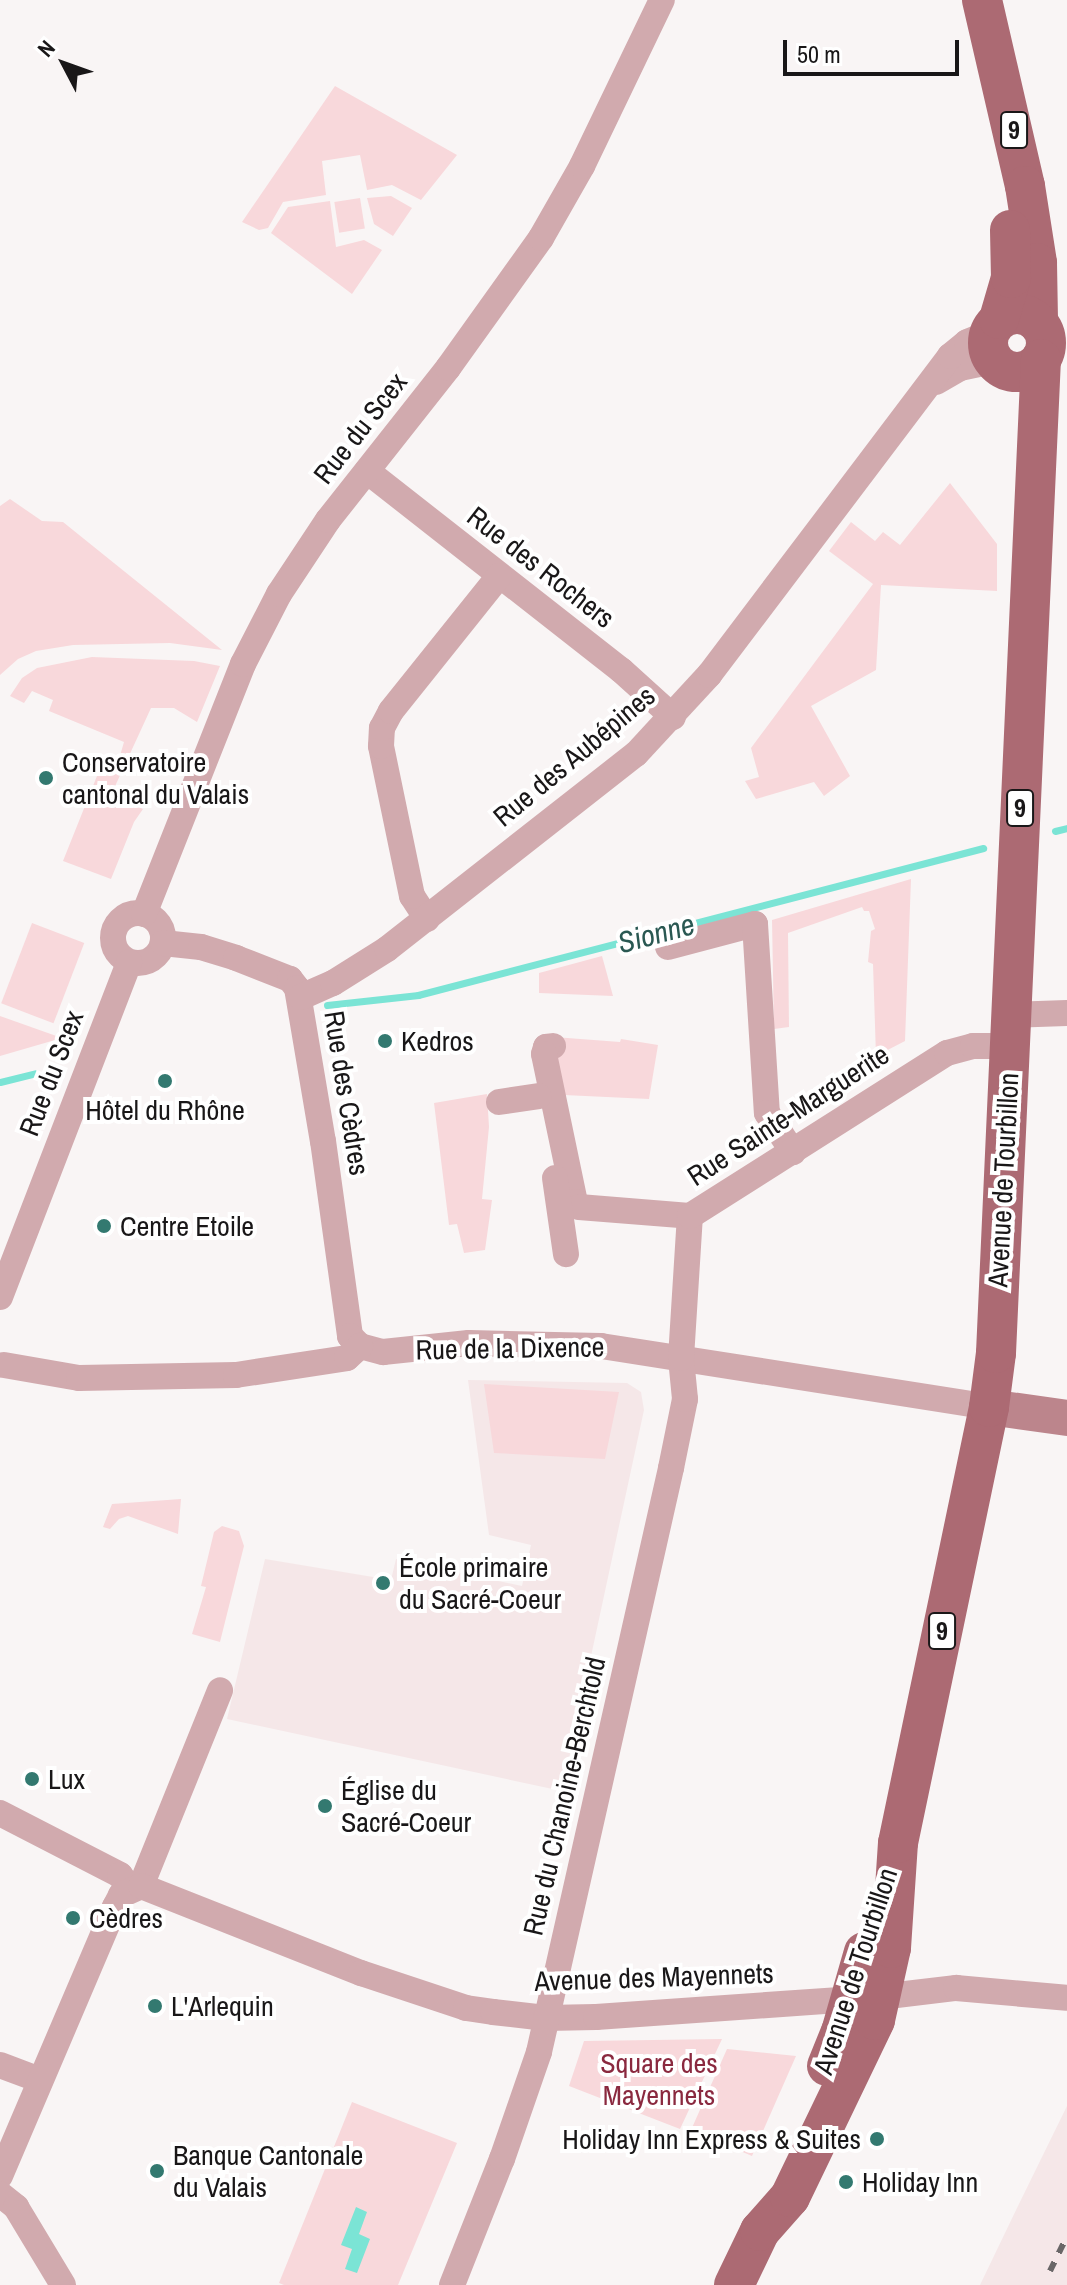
<!DOCTYPE html>
<html>
<head>
<meta charset="utf-8">
<style>
  body { margin:0 }
  #map { position:relative; width:1067px; height:2285px; overflow:hidden; background:#f9f5f5; font-family:"Archivo Narrow",sans-serif }
  div>[style] { position:absolute }
  .built>* { inset:0; background:#f5e7e8 }
  .green>* { inset:0; background:#f8d8db; transform-origin:0 0 }
  .water>* { inset:0; background:#7be4d5 }
  .stream>* { height:7px; margin:-3.5px; padding:0 3.5px; transform-origin:3.5px; border-radius:3.5px; background:#7be4d5 }
  .street>* { height:26px; margin:-13px; padding:0 13px; transform-origin:13px; border-radius:13px; background:#d1aaae }
  .street>.ring { margin:-13px; padding:0; box-sizing:content-box; background:none; border:26px solid #d1aaae; border-radius:50% }
  .secondary>* { height:36px; margin:-18px; padding:0 18px; transform-origin:18px; border-radius:18px; background:#bc858c }
  .primary>* { height:40px; margin:-20px; padding:0 20px; transform-origin:20px; border-radius:20px; background:#ac6a73 }
  .primary>.ring { margin:-20px; padding:0; box-sizing:content-box; background:none; border:40px solid #ac6a73; border-radius:50% }
  .rail>* { height:6px; margin-top:-3px; transform-origin:0; background:repeating-linear-gradient(90deg,#696667 0 10px,transparent 0 20px) }
  .dots>* { width:22px; height:22px; translate:-50% -50%; box-sizing:border-box; border:4px solid #fff; border-radius:50% }
  span { translate:-50% -50%; white-space:nowrap; text-align:center; line-height:1.15; -webkit-text-stroke:8px #fff; paint-order:stroke }
  .shield-label span { padding:2px 6px; background:#fff; border:2px solid; border-radius:6px; -webkit-text-stroke-width:0 }
  .shield-label { font-size:26px; color:#191718; font-weight:700 }
  .street-label { font-size:28px; color:#191718 }
  .poi-label { font-size:28px; color:#191718 }
  .left { translate:0 -50%; text-align:left }
  .right { translate:-100% -50%; text-align:right }
  .park-label { font-size:28px; color:#8a293f }
  .water-label { font-size:30px; color:#2a5852; font-style:italic }
  .north { position:absolute; left:24px; top:24px; width:80px; height:80px; -webkit-text-stroke:6px #fff; paint-order:stroke; rotate:311deg; font-size:22px; font-weight:700; line-height:32px; text-align:center; color:#191718 }
  .north::after { content:''; display:block; margin:auto; width:28px; height:36px; background:#191718; clip-path:polygon(50% 0,100% 100%,50% 72%,0 100%) }
  .scale { position:absolute; left:783px; top:40px; width:176px; height:36px; box-sizing:border-box; border:4px solid #191718; border-top:0; padding-left:10px; font-size:24px; line-height:28px; white-space:nowrap; color:#191718; -webkit-text-stroke:6px #fff; paint-order:stroke }
</style>
</head>
<body>
<div id="map">
  <div class="built">
    <div style="clip-path:polygon(468px 1380px,627px 1383px,641px 1392px,644px 1410px,562px 1791px,227px 1719px,265px 1559px,391px 1580px,396px 1559px,522px 1586px,531px 1545px,489px 1535px)"></div>
    <div style="clip-path:polygon(1067px 2106px,1067px 2285px,980px 2285px,1017px 2208px)"></div>
  </div>
  <div class="green">
    <div style="clip-path:polygon(335px 86px,457px 155px,421px 200px,392px 185px,367px 190px,360px 155px,322px 161px,326px 195px,283px 202px,268px 228px,259px 230px,242px 222px)"></div>
    <div style="clip-path:polygon(391px 196px,412px 208px,393px 236px,374px 224px,367px 198px)"></div>
    <div style="left:360px;top:198px;width:31px;height:26px;rotate:81deg"></div>
    <div style="clip-path:polygon(330px 201px,336px 247px,364px 240px,382px 250px,352px 294px,271px 233px,288px 207px)"></div>
    <div style="clip-path:polygon(950px 483px,997px 544px,997px 591px,881px 585px,876px 670px,811px 706px,850px 776px,824px 796px,814px 782px,756px 799px,745px 781px,759px 777px,751px 748px,873px 584px,829px 551px,851px 522px,875px 541px,883px 532px,900px 545px)"></div>
    <div style="clip-path:polygon(10px 499px,42px 521px,63px 522px,222px 650px,170px 643px,73px 645px,36px 651px,18px 659px,0 675px,0 506px)"></div>
    <div style="clip-path:polygon(92px 657px,194px 661px,220px 666px,197px 722px,174px 708px,151px 708px,111px 795px,143px 809px,134px 822px,111px 879px,63px 861px,103px 761px,117px 766px,124px 742px,49px 711px,53px 700px,32px 691px,24px 703px,10px 696px,22px 678px,37px 668px)"></div>
    <div style="clip-path:polygon(911px 879px,905px 1041px,876px 1056px,873px 964px,868px 962px,871px 931px,875px 929px,869px 911px,864px 911px,862px 907px,788px 933px,789px 1027px,774px 1029px,772px 920px)"></div>
    <div style="left:32px;top:923px;width:56px;height:86px;rotate:21deg"></div>
    <div style="clip-path:polygon(602px 956px,613px 996px,539px 993px,539px 973px)"></div>
    <div style="clip-path:polygon(0 1016px,62px 1038px,0 1056px)"></div>
    <div style="clip-path:polygon(554px 1037px,620px 1042px,621px 1039px,658px 1045px,649px 1099px,564px 1095px)"></div>
    <div style="clip-path:polygon(487px 1094px,489px 1127px,482px 1199px,492px 1200px,485px 1250px,464px 1253px,457px 1224px,449px 1225px,434px 1103px)"></div>
    <div style="clip-path:polygon(484px 1384px,619px 1392px,605px 1459px,494px 1453px)"></div>
    <div style="clip-path:polygon(181px 1499px,178px 1534px,128px 1516px,119px 1519px,110px 1529px,103px 1527px,112px 1504px)"></div>
    <div style="clip-path:polygon(222px 1526px,239px 1531px,244px 1546px,220px 1642px,192px 1634px,206px 1587px,201px 1586px,214px 1532px)"></div>
    <div style="clip-path:polygon(722px 2039px,680px 2129px,569px 2086px,584px 2041px)"></div>
    <div style="clip-path:polygon(727px 2049px,796px 2056px,752px 2156px,691px 2130px)"></div>
    <div style="clip-path:polygon(352px 2102px,457px 2143px,398px 2285px,284px 2285px,279px 2283px)"></div>
  </div>
  <div class="water">
    <div style="clip-path:polygon(356px 2207px,367px 2212px,359px 2234px,370px 2239px,357px 2273px,345px 2269px,352px 2249px,341px 2245px)"></div>
  </div>
  <div class="stream">
    <div style="left:1055px;top:831px;width:12px;rotate:-14deg"></div>
    <div style="left:327px;top:1005px;width:92px;rotate:-6.3deg"></div>
    <div style="left:418px;top:995px;width:584px;rotate:-14.58deg"></div>
    <div style="left:0;top:1082px;width:36px;rotate:-14deg"></div>
  </div>
  <div class="street">
    <div style="left:936px;top:382px;width:28px;rotate:-30deg"></div>
    <div style="left:960px;top:368px;width:34px;rotate:-12deg"></div>
    <div style="left:367px;top:471px;width:323px;rotate:38.1deg"></div>
    <div style="left:621px;top:670px;width:70px;rotate:42.1deg"></div>
    <div class="ring" style="left:113px;top:913px;width:24px;height:24px"></div>
    <div style="left:144px;top:914px;width:269px;rotate:-68.4deg"></div>
    <div style="left:243px;top:664px;width:79px;rotate:-62.8deg"></div>
    <div style="left:279px;top:594px;width:89px;rotate:-56.5deg"></div>
    <div style="left:328px;top:520px;width:194px;rotate:-51.7deg"></div>
    <div style="left:448px;top:368px;width:160px;rotate:-54.4deg"></div>
    <div style="left:541px;top:238px;width:83px;rotate:-60.3deg"></div>
    <div style="left:582px;top:166px;width:184px;rotate:-64.3deg"></div>
    <div style="left:427px;top:919px;width:27px;rotate:-123deg"></div>
    <div style="left:412px;top:896px;width:153px;rotate:-101.7deg"></div>
    <div style="left:381px;top:746px;width:18px;rotate:-87deg"></div>
    <div style="left:382px;top:728px;width:19px;rotate:-62deg"></div>
    <div style="left:391px;top:711px;width:173px;rotate:-51.3deg"></div>
    <div style="left:163px;top:943px;width:38px;rotate:6deg"></div>
    <div style="left:201px;top:947px;width:37px;rotate:17deg"></div>
    <div style="left:236px;top:958px;width:58px;rotate:21.3deg"></div>
    <div style="left:290px;top:979px;width:11px;rotate:52deg"></div>
    <div style="left:297px;top:988px;width:155px;rotate:80.4deg"></div>
    <div style="left:323px;top:1141px;width:197px;rotate:82.1deg"></div>
    <div style="left:350px;top:1336px;width:14px;rotate:45deg"></div>
    <div style="left:360px;top:1346px;width:24px;rotate:15deg"></div>
    <div style="left:383px;top:1352px;width:86px;rotate:-6deg"></div>
    <div style="left:469px;top:1343px;width:132px;rotate:1.3deg"></div>
    <div style="left:601px;top:1346px;width:393px;rotate:8.9deg"></div>
    <div style="left:668px;top:947px;width:90px;rotate:-14.8deg"></div>
    <div style="left:755px;top:924px;width:189px;rotate:86.4deg"></div>
    <div style="left:767px;top:1113px;width:47px;rotate:56.3deg"></div>
    <div style="left:301px;top:997px;width:35px;rotate:-24deg"></div>
    <div style="left:333px;top:983px;width:64px;rotate:-32.2deg"></div>
    <div style="left:387px;top:949px;width:316px;rotate:-38.1deg"></div>
    <div style="left:636px;top:754px;width:108px;rotate:-47.3deg"></div>
    <div style="left:709px;top:675px;width:400px;rotate:-52.9deg"></div>
    <div style="left:950px;top:356px;width:22px;rotate:-39deg"></div>
    <div style="left:967px;top:342px;width:24px;rotate:-22deg"></div>
    <div style="left:1012px;top:1015px;width:55px;rotate:-2.1deg"></div>
    <div style="left:553px;top:1046px;width:7px;rotate:172deg"></div>
    <div style="left:546px;top:1047px;width:7px;rotate:106deg"></div>
    <div style="left:544px;top:1054px;width:151px;rotate:78.2deg"></div>
    <div style="left:575px;top:1202px;width:6px;rotate:51deg"></div>
    <div style="left:579px;top:1207px;width:111px;rotate:4.6deg"></div>
    <div style="left:499px;top:1102px;width:40px;rotate:-8.5deg"></div>
    <div style="left:555px;top:1178px;width:77px;rotate:81.8deg"></div>
    <div style="left:0;top:1297px;width:359px;rotate:-68.9deg"></div>
    <div style="left:4px;top:1365px;width:76px;rotate:9.8deg"></div>
    <div style="left:79px;top:1378px;width:157px;rotate:-1.1deg"></div>
    <div style="left:236px;top:1375px;width:112px;rotate:-8.7deg"></div>
    <div style="left:347px;top:1358px;width:18px;rotate:-43deg"></div>
    <div style="left:0;top:1813px;width:135px;rotate:27.3deg"></div>
    <div style="left:120px;top:1875px;width:17px;rotate:54deg"></div>
    <div style="left:141px;top:1886px;width:211px;rotate:-68deg"></div>
    <div style="left:0;top:2065px;width:43px;rotate:20.6deg"></div>
    <div style="left:0;top:2176px;width:293px;rotate:-66.9deg"></div>
    <div style="left:115px;top:1907px;width:13px;rotate:-63deg"></div>
    <div style="left:121px;top:1895px;width:22px;rotate:-24deg"></div>
    <div style="left:141px;top:1886px;width:237px;rotate:21.6deg"></div>
    <div style="left:361px;top:1973px;width:111px;rotate:18.4deg"></div>
    <div style="left:466px;top:2008px;width:27px;rotate:8deg"></div>
    <div style="left:493px;top:2012px;width:53px;rotate:6.5deg"></div>
    <div style="left:546px;top:2018px;width:50px;rotate:-1.1deg"></div>
    <div style="left:596px;top:2017px;width:285px;rotate:-4deg"></div>
    <div style="left:880px;top:1997px;width:77px;rotate:-6.8deg"></div>
    <div style="left:956px;top:1988px;width:111px;rotate:5.1deg"></div>
    <div style="left:0;top:2194px;width:21px;rotate:39deg"></div>
    <div style="left:16px;top:2207px;width:91px;rotate:58.9deg"></div>
    <div style="left:452px;top:2285px;width:136px;rotate:-68.4deg"></div>
    <div style="left:502px;top:2159px;width:113px;rotate:-70.9deg"></div>
    <div style="left:539px;top:2052px;width:599px;rotate:-77.26deg"></div>
    <div style="left:671px;top:1468px;width:70px;rotate:-78.5deg"></div>
    <div style="left:685px;top:1399px;width:41px;rotate:-95.6deg"></div>
    <div style="left:681px;top:1358px;width:142px;rotate:-86.4deg"></div>
    <div style="left:690px;top:1216px;width:304px;rotate:-32.4deg"></div>
    <div style="left:947px;top:1053px;width:27px;rotate:-15deg"></div>
    <div style="left:973px;top:1046px;width:36px"></div>
  </div>
  <div class="secondary">
    <div style="left:989px;top:1407px;width:79px;rotate:8deg"></div>
  </div>
  <div class="primary">
    <div style="left:982px;top:0;width:191px;rotate:77deg"></div>
    <div style="left:1025px;top:186px;width:78px;rotate:81.1deg"></div>
    <div style="left:1037px;top:263px;width:60px;rotate:89deg"></div>
    <div class="ring" style="left:988px;top:314px;width:18px;height:18px"></div>
    <div style="left:999px;top:319px;width:43px;rotate:-73.7deg"></div>
    <div style="left:1011px;top:278px;width:48px;rotate:-91.2deg"></div>
    <div style="left:827px;top:2066px;width:37px;rotate:-68deg"></div>
    <div style="left:841px;top:2032px;width:83px;rotate:-74deg"></div>
    <div style="left:734px;top:2285px;width:60px;rotate:-64.3deg"></div>
    <div style="left:760px;top:2231px;width:45px;rotate:-48.6deg"></div>
    <div style="left:790px;top:2197px;width:196px;rotate:-64.3deg"></div>
    <div style="left:875px;top:2020px;width:74px;rotate:-77.5deg"></div>
    <div style="left:891px;top:1948px;width:105px;rotate:-86.2deg"></div>
    <div style="left:898px;top:1843px;width:445px;rotate:-78.2deg"></div>
    <div style="left:989px;top:1407px;width:54px;rotate:-82.6deg"></div>
    <div style="left:996px;top:1353px;width:995px;rotate:-87.41deg"></div>
  </div>
  <div class="rail">
    <div style="left:1050px;top:2271px;width:39px;rotate:-64deg"></div>
  </div>
  <div class="dots">
    <div style="left:46px;top:778px;background:#337970"></div>
    <div style="left:385px;top:1041px;background:#337970"></div>
    <div style="left:165px;top:1081px;background:#337970"></div>
    <div style="left:104px;top:1226px;background:#337970"></div>
    <div style="left:383px;top:1583px;background:#337970"></div>
    <div style="left:32px;top:1779px;background:#337970"></div>
    <div style="left:325px;top:1806px;background:#337970"></div>
    <div style="left:73px;top:1918px;background:#337970"></div>
    <div style="left:155px;top:2006px;background:#337970"></div>
    <div style="left:877px;top:2139px;background:#337970"></div>
    <div style="left:157px;top:2171px;background:#337970"></div>
    <div style="left:846px;top:2182px;background:#337970"></div>
  </div>
  <div class="shield-label">
    <span style="left:1014px;top:130px">9</span>
    <span style="left:1020px;top:808px">9</span>
    <span style="left:942px;top:1631px">9</span>
  </div>
  <div class="street-label">
    <span style="left:360px;top:428px;rotate:-52deg">Rue du Scex</span>
    <span style="left:541px;top:567px;rotate:38deg">Rue des Rochers</span>
    <span style="left:574px;top:756px;rotate:-40deg">Rue des Aubépines</span>
    <span style="left:51px;top:1073px;rotate:-69deg">Rue du Scex</span>
    <span style="left:347px;top:1093px;rotate:81deg">Rue des Cèdres</span>
    <span style="left:788px;top:1115px;rotate:-33deg">Rue Sainte-Marguerite</span>
    <span style="left:1003px;top:1180px;rotate:-87deg">Avenue de Tourbillon</span>
    <span style="left:510px;top:1348px;rotate:-1deg">Rue de la Dixence</span>
    <span style="left:564px;top:1796px;rotate:-77deg">Rue du Chanoine-Berchtold</span>
    <span style="left:855px;top:1971px;rotate:-72deg">Avenue de Tourbillon</span>
    <span style="left:654px;top:1977px;rotate:-2deg">Avenue des Mayennets</span>
  </div>
  <div class="poi-label">
    <span class="left" style="left:62px;top:778px">Conservatoire<br>cantonal du Valais</span>
    <span class="left" style="left:401px;top:1041px">Kedros</span>
    <span style="left:165px;top:1110px">Hôtel du Rhône</span>
    <span class="left" style="left:120px;top:1226px">Centre Etoile</span>
    <span class="left" style="left:399px;top:1583px">École primaire<br>du Sacré-Coeur</span>
    <span class="left" style="left:48px;top:1779px">Lux</span>
    <span class="left" style="left:341px;top:1806px">Église du<br>Sacré-Coeur</span>
    <span class="left" style="left:89px;top:1918px">Cèdres</span>
    <span class="left" style="left:171px;top:2006px">L'Arlequin</span>
    <span class="right" style="left:861px;top:2139px">Holiday Inn Express &amp; Suites</span>
    <span class="left" style="left:173px;top:2171px">Banque Cantonale<br>du Valais</span>
    <span class="left" style="left:862px;top:2182px">Holiday Inn</span>
  </div>
  <div class="park-label">
    <span style="left:659px;top:2079px">Square des<br>Mayennets</span>
  </div>
  <div class="water-label">
    <span style="left:656px;top:933px;rotate:-15deg">Sionne</span>
  </div>
  <div class="north">N</div>
  <div class="scale">50 m</div>
</div>
</body>
</html>
